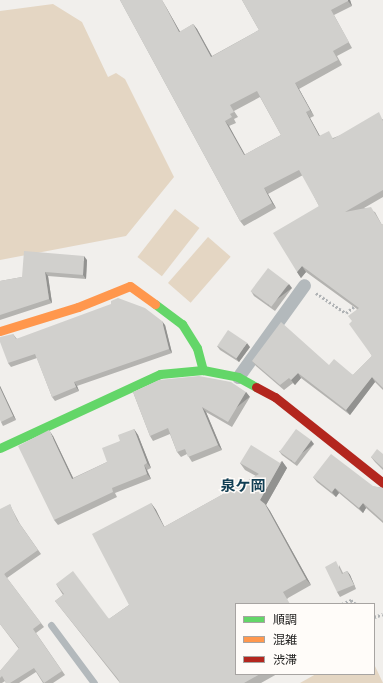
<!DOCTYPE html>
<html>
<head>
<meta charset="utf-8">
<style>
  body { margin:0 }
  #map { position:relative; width:383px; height:683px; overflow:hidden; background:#f1efec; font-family:Signika,"Noto Sans JP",sans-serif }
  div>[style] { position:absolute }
  .green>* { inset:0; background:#e4d6c3; transform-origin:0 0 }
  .path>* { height:2.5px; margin-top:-1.25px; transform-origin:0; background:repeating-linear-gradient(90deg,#b0b3b5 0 2px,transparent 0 4px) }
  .lane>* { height:7px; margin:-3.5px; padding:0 3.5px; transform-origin:3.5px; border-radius:3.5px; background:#b3b9bc }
  .street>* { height:13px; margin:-6.5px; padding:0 6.5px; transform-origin:6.5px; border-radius:6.5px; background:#b3b9bc }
  .fast>* { height:9px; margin:-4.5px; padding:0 4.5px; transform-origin:4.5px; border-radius:4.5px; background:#63d668 }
  .slow>* { height:9px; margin:-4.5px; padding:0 4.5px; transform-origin:4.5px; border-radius:4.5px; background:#ff974d }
  .jam>* { height:9px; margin:-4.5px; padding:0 4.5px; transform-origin:4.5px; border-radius:4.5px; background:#b3261e }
  .wall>* { inset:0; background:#b4b3b0 }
  .shaded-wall>* { inset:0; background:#929290; transform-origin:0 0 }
  .building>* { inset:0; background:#d1d0cd; transform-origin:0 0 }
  span { translate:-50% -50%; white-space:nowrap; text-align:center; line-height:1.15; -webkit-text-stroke:3px #fffcf9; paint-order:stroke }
  .neighbourhood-label { font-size:15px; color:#113e53; font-weight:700 }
  .legend { position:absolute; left:235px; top:603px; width:140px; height:72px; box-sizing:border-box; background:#fffcf9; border:1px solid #a7a4a2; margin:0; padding:5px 7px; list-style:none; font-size:12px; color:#222120 }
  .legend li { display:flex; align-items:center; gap:8px; height:20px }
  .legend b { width:20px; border:1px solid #a7a4a2 }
</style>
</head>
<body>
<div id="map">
  <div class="green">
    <div style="clip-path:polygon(53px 4px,82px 22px,108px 77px,116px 73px,125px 79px,174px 177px,126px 236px,0 260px,0 11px)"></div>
    <div style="left:175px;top:209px;width:31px;height:61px;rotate:38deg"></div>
    <div style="left:208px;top:237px;width:30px;height:61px;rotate:41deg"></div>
    <div style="clip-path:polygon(374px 664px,383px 683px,300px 683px,316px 674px,374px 674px)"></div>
  </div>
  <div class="path">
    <div style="left:316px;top:293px;width:36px;rotate:34deg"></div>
    <div style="left:346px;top:313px;width:13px;rotate:-39deg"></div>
    <div style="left:342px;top:604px;width:10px;rotate:-24deg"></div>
    <div style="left:351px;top:600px;width:6px;rotate:39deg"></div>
    <div style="left:374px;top:617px;width:9px;rotate:-18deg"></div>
  </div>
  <div class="lane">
    <div style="left:51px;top:625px;width:72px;rotate:53.4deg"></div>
  </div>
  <div class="street">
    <div style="left:238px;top:377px;width:113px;rotate:-54.3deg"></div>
  </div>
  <div class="fast">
    <div style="left:155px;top:304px;width:34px;rotate:37deg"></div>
    <div style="left:182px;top:324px;width:28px;rotate:58deg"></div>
    <div style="left:197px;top:348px;width:23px;rotate:75deg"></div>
    <div style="left:0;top:448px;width:176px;rotate:-24.8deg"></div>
    <div style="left:160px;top:374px;width:43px;rotate:-5.3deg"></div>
    <div style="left:203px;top:370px;width:36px;rotate:11deg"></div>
    <div style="left:238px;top:377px;width:21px;rotate:29deg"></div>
  </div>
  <div class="slow">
    <div style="left:0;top:331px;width:82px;rotate:-17.1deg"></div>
    <div style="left:78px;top:307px;width:56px;rotate:-22deg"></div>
    <div style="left:130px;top:286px;width:31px;rotate:36deg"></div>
  </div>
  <div class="jam">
    <div style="left:256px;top:387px;width:21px;rotate:28deg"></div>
    <div style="left:275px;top:397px;width:138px;rotate:38.5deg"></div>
  </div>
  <div class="wall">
    <div style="clip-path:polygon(evenodd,120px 0,162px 0,180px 32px,193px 24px,197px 29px,212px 56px,259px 30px,242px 0,350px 0,352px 6px,334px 15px,352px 48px,337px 56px,342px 65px,299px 89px,314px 116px,310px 118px,320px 136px,333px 138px,383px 119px,383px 197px,364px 208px,375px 212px,382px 225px,383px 224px,383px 390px,375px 382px,350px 415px,301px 378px,295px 385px,293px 383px,284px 390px,256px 366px,252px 361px,329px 365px,353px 375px,372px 356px,352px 321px,357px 309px,306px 272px,301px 278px,297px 272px,319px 206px,303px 175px,268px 194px,276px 208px,244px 226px,240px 221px,120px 0,260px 97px,281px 135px,244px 155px,229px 126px,236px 123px,234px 119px,238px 117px,234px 111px,260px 97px)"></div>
    <div style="clip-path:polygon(87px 260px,86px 279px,48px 276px,52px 303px,0 320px,0 281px,22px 277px)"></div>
    <div style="clip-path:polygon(292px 288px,275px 311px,254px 296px,251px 291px)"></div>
    <div style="clip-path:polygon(165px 325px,172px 353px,77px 386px,79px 391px,55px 401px,52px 397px,37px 358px,11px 367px,8px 363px,13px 334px,17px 339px)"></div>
    <div style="clip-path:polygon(217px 346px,250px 347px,239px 362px,220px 350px)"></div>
    <div style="clip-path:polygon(0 386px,16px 420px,3px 426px,1px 422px)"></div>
    <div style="clip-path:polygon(133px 392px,246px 392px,250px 397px,232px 427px,206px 412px,222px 450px,192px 462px,187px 454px,181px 457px,177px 452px,170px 434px,153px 441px,150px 436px)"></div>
    <div style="clip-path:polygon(134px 429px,138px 435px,151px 468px,147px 470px,151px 479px,115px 493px,117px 497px,58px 525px,54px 520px,53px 436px,73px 478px,107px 462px,120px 441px)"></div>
    <div style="clip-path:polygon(314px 444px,297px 466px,282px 455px,279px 451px)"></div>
    <div style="clip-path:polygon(383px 454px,383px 470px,375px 462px,371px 457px)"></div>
    <div style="clip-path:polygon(282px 461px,287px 468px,266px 505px,270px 511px,311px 585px,288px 598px,236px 674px,277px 674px,261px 683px,120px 683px,55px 601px,63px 595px,56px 584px,109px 619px,129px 605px,151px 503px,156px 510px,164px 527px,256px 476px,245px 470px,240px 463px,280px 463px)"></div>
    <div style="clip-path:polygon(313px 477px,383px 488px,383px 523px,366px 508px,363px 513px,339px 493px,336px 497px,317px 482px)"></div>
    <div style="clip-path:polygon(10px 504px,12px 509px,20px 524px,41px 554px,7px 578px,44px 627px,36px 633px,65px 675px,53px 683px,43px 683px,36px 672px,19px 683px,6px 683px,5px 681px,2px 683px,0 683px,0 671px,19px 649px,0 624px)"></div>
    <div style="clip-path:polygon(339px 565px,343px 573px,347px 571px,350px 575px,356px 589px,340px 597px,337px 592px)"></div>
  </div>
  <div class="shaded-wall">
    <div style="clip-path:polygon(162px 0,183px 37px,179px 32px)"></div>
    <div style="clip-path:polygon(348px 0,350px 0,352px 6px,348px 1px)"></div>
    <div style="clip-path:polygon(193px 24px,197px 29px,215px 62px,211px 57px)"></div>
    <div style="clip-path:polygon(295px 83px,299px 89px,314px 116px,310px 110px)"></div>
    <div style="clip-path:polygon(306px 112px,310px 118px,323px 142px,319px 136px)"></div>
    <div style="clip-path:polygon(225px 121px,229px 126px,248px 160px,244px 155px)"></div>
    <div style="clip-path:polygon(264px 188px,268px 194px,276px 208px,272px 203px)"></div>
    <div style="clip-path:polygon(84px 256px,87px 260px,86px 279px,83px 275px)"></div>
    <div style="clip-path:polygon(302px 266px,306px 272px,301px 278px,297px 272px)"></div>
    <div style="clip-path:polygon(45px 272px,48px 276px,52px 303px,49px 299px)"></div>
    <div style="left:289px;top:284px;width:5px;height:29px;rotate:53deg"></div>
    <div style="clip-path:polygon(162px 321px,165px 325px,172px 353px,169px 349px)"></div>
    <div style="clip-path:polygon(247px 343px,250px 347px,239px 362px,236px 358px)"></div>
    <div style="clip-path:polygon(298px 373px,301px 378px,295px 385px,291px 380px)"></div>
    <div style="clip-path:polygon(372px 377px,375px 382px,350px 415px,346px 410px)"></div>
    <div style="clip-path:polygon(74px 382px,77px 386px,79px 391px,76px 387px)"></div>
    <div style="clip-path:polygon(0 386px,16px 420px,13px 416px,0 388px)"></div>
    <div style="left:246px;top:392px;width:6px;height:35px;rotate:51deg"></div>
    <div style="clip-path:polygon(202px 407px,206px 412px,222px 450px,218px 445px)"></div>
    <div style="clip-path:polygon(134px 429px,138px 435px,151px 468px,147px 463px)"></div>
    <div style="clip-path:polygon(49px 430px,53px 436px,76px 484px,72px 479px)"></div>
    <div style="left:311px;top:440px;width:5px;height:28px;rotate:53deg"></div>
    <div style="clip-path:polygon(282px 461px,287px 468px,266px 505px,270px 511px,311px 585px,306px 579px,260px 500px)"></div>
    <div style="clip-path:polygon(144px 465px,147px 470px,151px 479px,147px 474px)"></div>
    <div style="clip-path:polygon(335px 488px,339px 493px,336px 497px,332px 492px)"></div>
    <div style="clip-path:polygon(151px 503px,156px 510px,168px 534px,164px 527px)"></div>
    <div style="clip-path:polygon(363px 503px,366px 508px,363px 513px,359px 508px)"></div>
    <div style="clip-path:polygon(347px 571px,350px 575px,356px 589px)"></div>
  </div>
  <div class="building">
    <div style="clip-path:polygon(evenodd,120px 0,162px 0,179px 32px,193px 24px,211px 57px,259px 30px,242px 0,348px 0,348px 1px,331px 10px,349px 42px,333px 51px,338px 60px,295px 83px,310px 110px,306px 112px,319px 136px,329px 131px,333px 139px,379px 112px,383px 121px,383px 190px,345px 212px,371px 207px,382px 225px,383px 224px,383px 388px,372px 377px,346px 410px,298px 373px,291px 380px,289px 378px,280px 385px,252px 361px,281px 322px,329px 365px,334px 359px,353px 375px,372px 356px,349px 324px,352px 321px,348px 316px,359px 308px,302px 266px,297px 272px,273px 233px,319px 206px,299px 170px,264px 188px,272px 203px,240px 221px,120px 0,257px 91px,281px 135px,244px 155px,225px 121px,232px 117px,230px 114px,234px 112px,230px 105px,257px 91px)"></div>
    <div style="clip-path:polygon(24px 251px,84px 256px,83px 275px,45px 272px,49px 299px,0 315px,0 281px,22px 277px)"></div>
    <div style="left:268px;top:268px;width:26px;height:29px;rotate:37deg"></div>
    <div style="clip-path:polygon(118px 298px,145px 308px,162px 321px,169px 349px,74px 382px,76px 387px,52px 397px,35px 354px,8px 363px,0 342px,0 337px,13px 334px,16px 339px,111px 304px,111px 301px)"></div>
    <div style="left:228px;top:330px;width:23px;height:19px;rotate:34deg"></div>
    <div style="clip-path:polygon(199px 376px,231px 382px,246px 392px,228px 422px,202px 407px,218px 445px,188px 457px,185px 449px,177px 452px,168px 428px,150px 436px,133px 392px,159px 380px)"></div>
    <div style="clip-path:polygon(0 388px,13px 416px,1px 422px,0 420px)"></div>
    <div style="clip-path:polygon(134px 429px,147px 463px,144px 465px,147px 474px,112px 488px,113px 492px,54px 520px,18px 446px,49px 430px,72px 479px,107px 462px,102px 448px,120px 441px,118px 435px)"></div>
    <div style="left:296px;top:429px;width:19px;height:28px;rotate:36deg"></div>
    <div style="clip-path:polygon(251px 445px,280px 463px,282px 461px,260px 500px,265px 504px,306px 579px,283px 592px,290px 604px,236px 604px,236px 674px,260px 674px,244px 683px,120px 683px,118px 679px,55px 601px,64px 594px,56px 584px,73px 571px,109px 619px,129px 605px,92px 534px,151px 503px,164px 527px,259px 474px,240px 463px)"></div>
    <div style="clip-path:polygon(377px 449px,383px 454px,383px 468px,371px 457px)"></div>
    <div style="clip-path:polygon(331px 454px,373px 486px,383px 488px,383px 521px,363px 503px,359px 508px,335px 488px,332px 492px,313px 477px)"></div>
    <div style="clip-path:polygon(10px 504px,17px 520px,38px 550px,4px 574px,41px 623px,33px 629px,62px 671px,44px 683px,34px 668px,10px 683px,6px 683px,2px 676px,0 678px,0 671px,19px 648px,0 624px,0 509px)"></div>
    <div style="clip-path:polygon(336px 561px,342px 574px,347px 571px,354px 585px,337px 592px,325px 567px)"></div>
  </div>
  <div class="neighbourhood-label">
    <span style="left:243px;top:487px">泉ケ岡</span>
  </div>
  <ul class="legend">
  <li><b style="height:5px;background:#63d668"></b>順調</li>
  <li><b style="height:5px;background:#ff974d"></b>混雑</li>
  <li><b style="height:5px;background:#b3261e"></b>渋滞</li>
  </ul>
</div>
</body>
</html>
